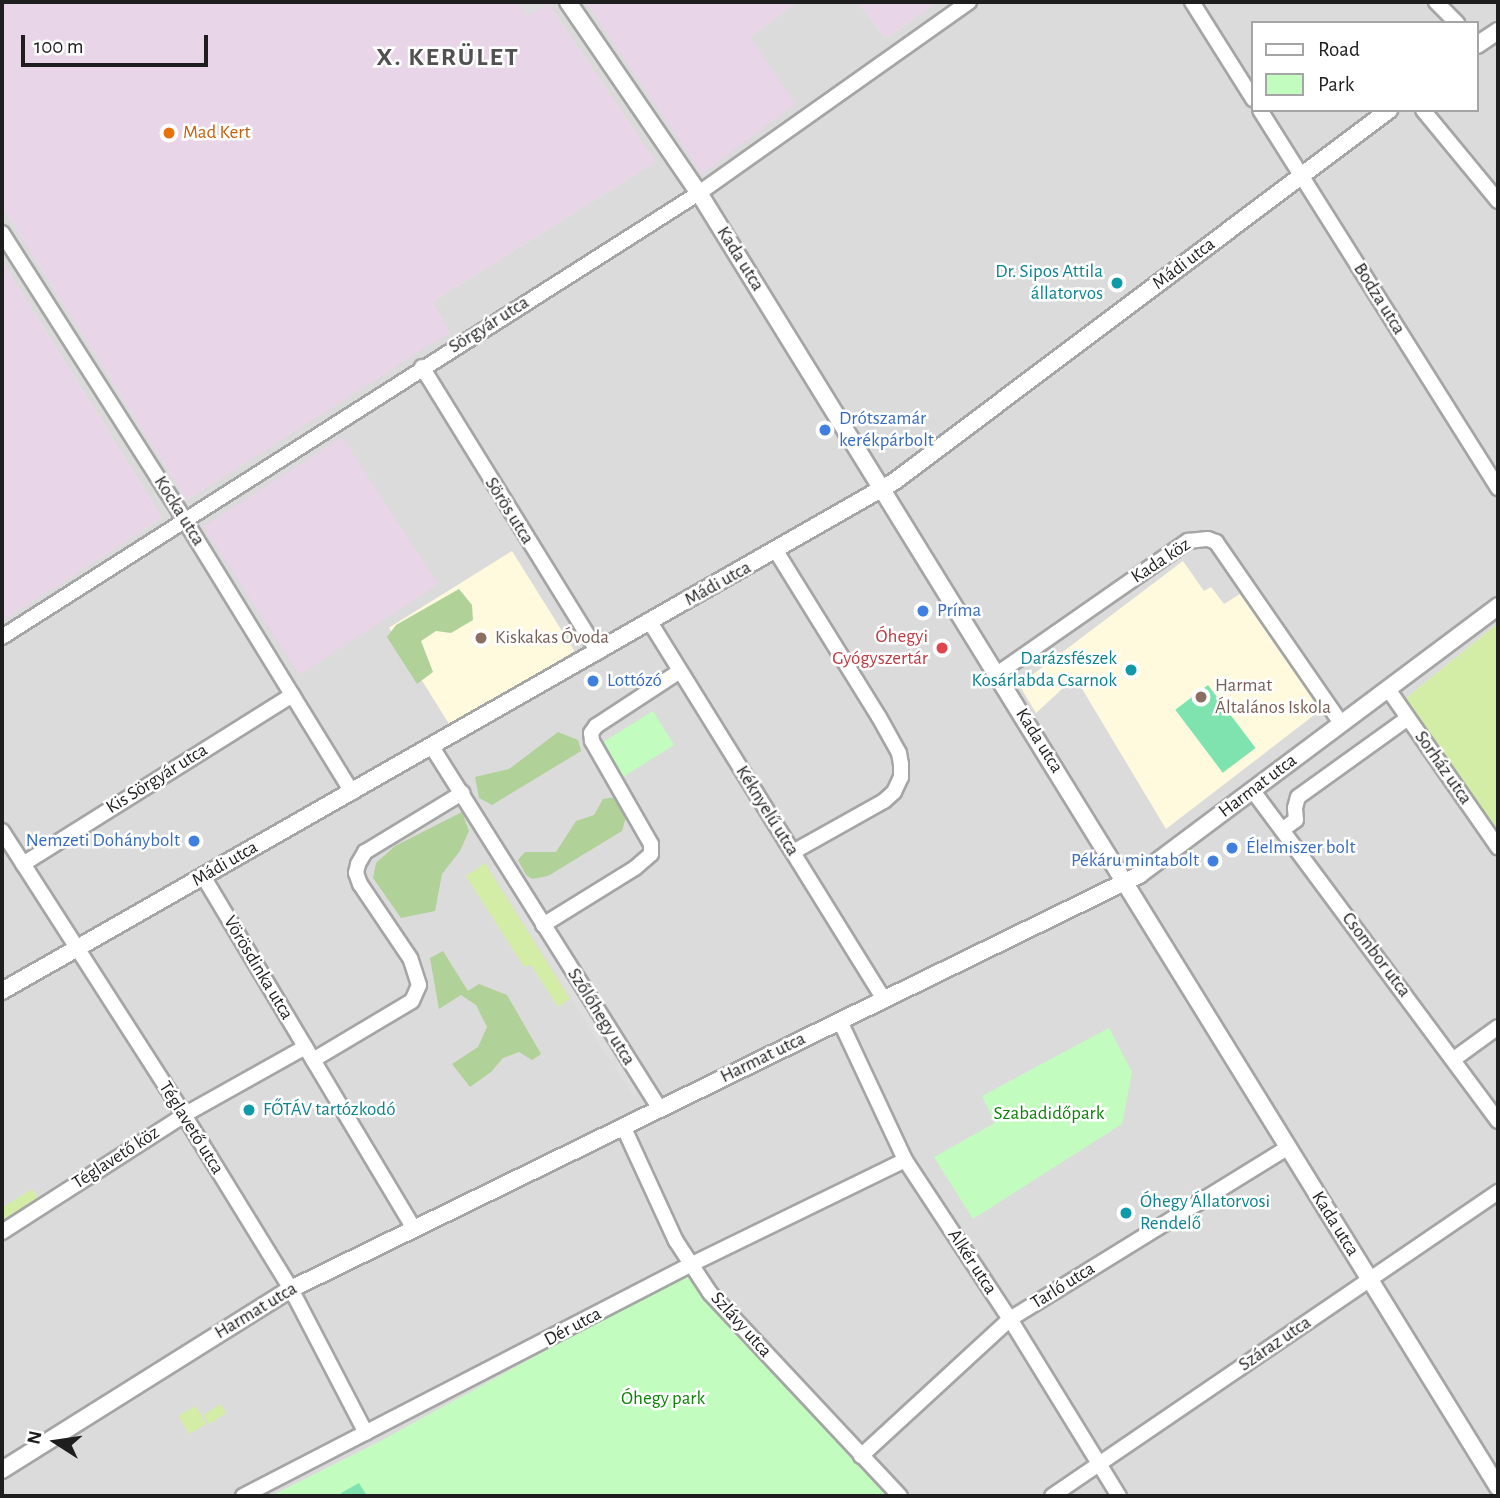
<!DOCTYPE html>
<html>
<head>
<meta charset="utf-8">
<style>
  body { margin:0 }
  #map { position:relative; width:1500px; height:1498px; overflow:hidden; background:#f0eae4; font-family:"Alegreya Sans",sans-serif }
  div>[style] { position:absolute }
  .residential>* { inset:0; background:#dcdbdb }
  .industrial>* { inset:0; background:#e9d5e8; transform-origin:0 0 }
  .education>* { inset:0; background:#fffade; transform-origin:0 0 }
  .grass>* { inset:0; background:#d3eda7; transform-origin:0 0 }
  .forest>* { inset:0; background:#b0d197 }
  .park>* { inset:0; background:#c2fcbf; transform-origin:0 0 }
  .pitch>* { inset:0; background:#7ee3ae; transform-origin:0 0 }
  .parking>* { inset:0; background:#dedede; transform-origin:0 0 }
  .roads { filter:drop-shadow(2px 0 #a5a5a5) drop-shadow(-2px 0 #a5a5a5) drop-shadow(0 2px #a5a5a5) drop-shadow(0 -2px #a5a5a5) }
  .minor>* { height:14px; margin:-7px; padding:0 7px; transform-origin:7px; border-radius:7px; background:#fff }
  .tertiary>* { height:16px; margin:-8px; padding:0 8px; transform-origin:8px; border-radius:8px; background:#fff }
  .dots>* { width:19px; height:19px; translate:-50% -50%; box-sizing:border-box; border:4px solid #fff; border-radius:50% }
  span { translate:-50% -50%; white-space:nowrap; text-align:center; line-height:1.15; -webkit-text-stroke:5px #fff; paint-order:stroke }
  .food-label { font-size:19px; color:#c56008 }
  .left { translate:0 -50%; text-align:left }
  .street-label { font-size:19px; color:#1e1e1e }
  .culture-label { font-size:19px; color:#0d838f }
  .right { translate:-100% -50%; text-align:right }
  .shop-label { font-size:19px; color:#366cbe }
  .health-label { font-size:19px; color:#be3a42 }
  .education-label { font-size:19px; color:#785e54 }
  .park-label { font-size:19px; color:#0d8306 }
  .district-label { font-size:26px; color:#515151; font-weight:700; letter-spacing:2px }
  .frame { position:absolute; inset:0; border:4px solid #1e1e1e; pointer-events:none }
  .legend { position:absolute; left:1251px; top:21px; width:228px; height:91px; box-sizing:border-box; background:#fff; border:2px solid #a5a5a5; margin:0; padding:9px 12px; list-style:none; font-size:21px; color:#1e1e1e }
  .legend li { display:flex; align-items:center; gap:14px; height:35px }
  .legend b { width:35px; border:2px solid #a5a5a5 }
  .north { position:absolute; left:21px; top:1407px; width:70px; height:70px; -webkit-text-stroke:5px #fff; paint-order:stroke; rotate:282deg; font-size:19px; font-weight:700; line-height:28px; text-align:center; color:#1e1e1e }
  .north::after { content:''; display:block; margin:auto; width:24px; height:32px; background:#1e1e1e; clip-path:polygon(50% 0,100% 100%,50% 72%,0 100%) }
  .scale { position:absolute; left:21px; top:35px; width:187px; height:32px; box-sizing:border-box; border:4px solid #1e1e1e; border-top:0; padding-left:9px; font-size:21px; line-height:24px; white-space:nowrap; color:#1e1e1e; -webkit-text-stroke:5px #fff; paint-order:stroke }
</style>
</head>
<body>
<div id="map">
  <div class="residential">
    <div style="clip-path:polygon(evenodd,547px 2px,586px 2px,703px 174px,750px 37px,797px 2px,858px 2px,886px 38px,938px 2px,1498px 2px,1498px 623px,1405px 699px,1498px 832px,1498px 1496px,893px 1496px,749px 1347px,686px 1275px,375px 1444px,271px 1496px,2px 1496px,2px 621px,162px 518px,2px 261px,2px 206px,187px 500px,449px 331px,432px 302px,655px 162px,547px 2px,1253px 23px,1477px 23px,1477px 110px,1253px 110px,1253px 23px)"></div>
  </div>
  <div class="industrial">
    <div style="clip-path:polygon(8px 2px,547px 2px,655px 162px,432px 302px,450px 332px,187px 500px,2px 206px,2px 5px)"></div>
    <div style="clip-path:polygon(586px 2px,797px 2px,750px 37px,795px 104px,702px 174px)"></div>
    <div style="clip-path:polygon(858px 2px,938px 2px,886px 38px)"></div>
    <div style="clip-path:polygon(2px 261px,162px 518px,2px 621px)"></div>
    <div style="left:342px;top:437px;width:176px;height:165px;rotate:57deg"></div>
  </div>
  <div class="education">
    <div style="left:512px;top:551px;width:118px;height:145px;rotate:58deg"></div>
    <div style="clip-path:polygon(1183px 561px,1204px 591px,1211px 587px,1224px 604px,1240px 594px,1322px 709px,1166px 829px,1075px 677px,1036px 713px,1019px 685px)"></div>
  </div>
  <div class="grass">
    <div style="clip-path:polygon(1498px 623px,1498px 832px,1405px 699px)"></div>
    <div style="clip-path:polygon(485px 863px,570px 999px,558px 1007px,531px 965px,524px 967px,466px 876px)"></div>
    <div style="clip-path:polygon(32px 1189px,38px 1198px,2px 1220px,2px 1208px)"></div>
    <div style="left:220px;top:1404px;width:11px;height:20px;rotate:56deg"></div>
    <div style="left:196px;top:1406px;width:21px;height:20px;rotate:61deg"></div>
  </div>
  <div class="forest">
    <div style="clip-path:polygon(459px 589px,472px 605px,473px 620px,451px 633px,436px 631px,421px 641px,433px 672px,417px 684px,387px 637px,396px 625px)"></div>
    <div style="clip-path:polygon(558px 732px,578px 740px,581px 751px,492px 805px,479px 798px,475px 777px,509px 769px)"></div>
    <div style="clip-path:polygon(616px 797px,628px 810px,622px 831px,548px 876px,532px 879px,526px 875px,518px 860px,525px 852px,556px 852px,576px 821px,594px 815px,603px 799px)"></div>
    <div style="clip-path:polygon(462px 812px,469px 831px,460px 851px,442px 874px,435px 911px,401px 918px,373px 878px,376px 863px,395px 846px)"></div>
    <div style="clip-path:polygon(443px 951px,468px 991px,479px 984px,507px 995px,541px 1054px,532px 1060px,519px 1052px,503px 1058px,491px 1072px,470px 1087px,452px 1064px,478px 1047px,487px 1027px,476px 1005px,461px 995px,439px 1009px,430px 958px)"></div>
  </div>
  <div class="park">
    <div style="left:653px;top:711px;width:40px;height:60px;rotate:58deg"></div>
    <div style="clip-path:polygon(1109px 1028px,1132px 1072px,1122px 1124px,973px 1219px,934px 1157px,995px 1123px,982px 1096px)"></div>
    <div style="clip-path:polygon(686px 1274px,749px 1347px,893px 1496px,271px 1496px,375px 1444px)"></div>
  </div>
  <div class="pitch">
    <div style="left:1208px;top:685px;width:79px;height:41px;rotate:53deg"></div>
    <div style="clip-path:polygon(359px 1483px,367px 1496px,343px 1496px,341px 1493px)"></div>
  </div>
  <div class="parking">
    <div style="clip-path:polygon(517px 2px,545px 2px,547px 4px,526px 17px)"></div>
    <div style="left:498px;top:863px;width:228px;height:10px;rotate:58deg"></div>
    <div style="left:622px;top:1061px;width:36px;height:9px;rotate:58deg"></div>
  </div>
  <div class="roads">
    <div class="minor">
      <div style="left:1192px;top:2px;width:115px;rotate:57.8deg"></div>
      <div style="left:1436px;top:2px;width:30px;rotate:45deg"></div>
      <div style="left:1260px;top:110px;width:447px;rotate:57.8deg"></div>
      <div style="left:1423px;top:110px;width:118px;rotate:50.5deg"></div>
      <div style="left:2px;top:233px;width:339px;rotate:57.5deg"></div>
      <div style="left:184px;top:519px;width:321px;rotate:58.4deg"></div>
      <div style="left:422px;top:367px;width:335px;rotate:58.3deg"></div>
      <div style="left:776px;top:551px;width:195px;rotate:58.2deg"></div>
      <div style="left:879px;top:717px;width:41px;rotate:60.9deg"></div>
      <div style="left:899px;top:753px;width:11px;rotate:80deg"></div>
      <div style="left:901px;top:764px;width:13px;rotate:90deg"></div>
      <div style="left:901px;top:777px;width:17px;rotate:115deg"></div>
      <div style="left:894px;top:792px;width:13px;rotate:138deg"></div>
      <div style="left:884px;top:801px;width:104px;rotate:150.7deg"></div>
      <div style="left:650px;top:622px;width:444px;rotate:58.2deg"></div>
      <div style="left:2px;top:637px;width:826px;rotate:-32.5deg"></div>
      <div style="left:699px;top:193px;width:331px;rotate:-35.3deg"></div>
      <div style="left:997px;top:674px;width:233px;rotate:-34.9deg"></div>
      <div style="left:1188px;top:541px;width:20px;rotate:-6deg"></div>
      <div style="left:1208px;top:539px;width:9px;rotate:21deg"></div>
      <div style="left:1216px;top:542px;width:220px;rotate:55.4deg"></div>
      <div style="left:1388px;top:689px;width:193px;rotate:55.2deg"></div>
      <div style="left:432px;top:747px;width:428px;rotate:57.8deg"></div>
      <div style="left:1253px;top:791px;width:411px;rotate:53.4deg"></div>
      <div style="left:1282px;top:830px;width:17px;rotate:-36deg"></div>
      <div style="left:1296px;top:820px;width:12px;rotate:-95deg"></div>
      <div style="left:1295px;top:808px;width:11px;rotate:-75deg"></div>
      <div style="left:1298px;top:797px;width:135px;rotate:-35.7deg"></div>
      <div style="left:2px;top:831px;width:337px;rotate:57.3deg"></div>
      <div style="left:184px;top:1115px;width:204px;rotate:58.4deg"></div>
      <div style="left:291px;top:1289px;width:162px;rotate:62.5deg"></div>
      <div style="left:23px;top:864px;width:318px;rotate:-32.1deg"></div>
      <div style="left:203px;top:876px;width:410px;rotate:59.1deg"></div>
      <div style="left:543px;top:925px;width:108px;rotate:-31.8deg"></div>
      <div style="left:635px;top:868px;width:21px;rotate:-41deg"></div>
      <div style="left:651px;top:854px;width:10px;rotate:-90deg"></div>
      <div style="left:651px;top:844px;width:119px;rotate:-119.8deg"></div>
      <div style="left:592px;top:741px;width:8px;rotate:-97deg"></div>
      <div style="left:591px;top:733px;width:9px;rotate:-54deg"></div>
      <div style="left:596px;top:726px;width:100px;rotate:-33.2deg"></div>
      <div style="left:840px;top:1021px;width:153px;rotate:64.9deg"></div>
      <div style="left:905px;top:1160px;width:191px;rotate:56.6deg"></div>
      <div style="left:1010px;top:1319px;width:208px;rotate:58.4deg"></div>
      <div style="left:1454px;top:1059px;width:54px;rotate:-36deg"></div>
      <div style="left:313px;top:1060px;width:115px;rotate:-30.8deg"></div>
      <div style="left:412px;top:1001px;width:17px;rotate:-66deg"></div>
      <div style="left:419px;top:985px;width:28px;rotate:-108deg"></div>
      <div style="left:410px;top:958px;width:89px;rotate:-124deg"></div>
      <div style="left:360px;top:884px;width:12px;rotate:-110deg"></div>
      <div style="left:356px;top:873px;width:9px;rotate:-77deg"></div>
      <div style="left:358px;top:864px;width:14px;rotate:-60deg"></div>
      <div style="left:365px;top:852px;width:114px;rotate:-31.3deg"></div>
      <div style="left:623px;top:1126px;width:127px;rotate:65.3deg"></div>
      <div style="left:676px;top:1241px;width:62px;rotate:56.8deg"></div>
      <div style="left:710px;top:1293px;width:278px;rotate:46.9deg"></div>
      <div style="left:2px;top:1232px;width:216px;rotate:-32.7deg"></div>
      <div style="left:184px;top:1115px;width:139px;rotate:-29.3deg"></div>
      <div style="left:861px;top:1456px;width:202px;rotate:-42.6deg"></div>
      <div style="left:1010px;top:1319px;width:327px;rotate:-31.7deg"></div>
      <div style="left:243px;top:1496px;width:503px;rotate:-27.33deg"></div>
      <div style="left:690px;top:1265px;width:239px;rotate:-26deg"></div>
      <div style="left:1052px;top:1496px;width:540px;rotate:-34.28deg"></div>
    </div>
    <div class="tertiary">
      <div style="left:568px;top:2px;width:232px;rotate:55.6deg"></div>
      <div style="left:699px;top:193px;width:1521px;rotate:58.31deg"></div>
      <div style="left:1477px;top:45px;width:25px;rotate:-34deg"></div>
      <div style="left:2px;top:991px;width:1028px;rotate:-29.73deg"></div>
      <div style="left:895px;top:481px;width:618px;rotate:-36.91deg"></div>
      <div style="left:2px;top:1470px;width:341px;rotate:-32.1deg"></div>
      <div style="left:291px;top:1289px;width:944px;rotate:-26.02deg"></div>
      <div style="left:1139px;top:875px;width:449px;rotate:-36.8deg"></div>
    </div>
  </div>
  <div class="dots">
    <div style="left:169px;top:133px;background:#e8710a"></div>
    <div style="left:1117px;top:283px;background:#0f9aa8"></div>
    <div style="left:825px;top:430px;background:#3f7fe0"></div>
    <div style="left:923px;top:611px;background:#3f7fe0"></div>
    <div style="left:481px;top:638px;background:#8d6e63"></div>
    <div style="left:942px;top:648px;background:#e0444e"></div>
    <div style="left:1131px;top:670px;background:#0f9aa8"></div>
    <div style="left:593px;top:681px;background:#3f7fe0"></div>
    <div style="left:1201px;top:697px;background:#8d6e63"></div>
    <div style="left:194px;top:841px;background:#3f7fe0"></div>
    <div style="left:1232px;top:848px;background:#3f7fe0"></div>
    <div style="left:1213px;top:861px;background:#3f7fe0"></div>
    <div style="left:249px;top:1110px;background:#0f9aa8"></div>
    <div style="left:1126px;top:1213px;background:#0f9aa8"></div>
  </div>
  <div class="food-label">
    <span class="left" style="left:183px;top:133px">Mad Kert</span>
  </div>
  <div class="street-label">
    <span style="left:740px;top:259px;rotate:58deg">Kada utca</span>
    <span style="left:1184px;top:264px;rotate:-37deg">Mádi utca</span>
    <span style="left:1379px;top:299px;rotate:58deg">Bodza utca</span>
    <span style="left:489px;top:325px;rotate:-32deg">Sörgyár utca</span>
    <span style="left:179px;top:511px;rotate:58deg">Kocka utca</span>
    <span style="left:509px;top:511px;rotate:58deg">Sörös utca</span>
    <span style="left:1161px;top:561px;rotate:-33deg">Kada köz</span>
    <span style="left:718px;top:584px;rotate:-29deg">Mádi utca</span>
    <span style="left:1039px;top:741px;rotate:58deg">Kada utca</span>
    <span style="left:1443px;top:768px;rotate:55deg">Sorház utca</span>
    <span style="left:157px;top:779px;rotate:-32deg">Kis Sörgyár utca</span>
    <span style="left:1258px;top:786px;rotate:-37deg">Harmat utca</span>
    <span style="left:767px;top:811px;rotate:58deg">Kéknyelű utca</span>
    <span style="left:225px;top:864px;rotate:-30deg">Mádi utca</span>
    <span style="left:1376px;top:955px;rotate:53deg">Csombor utca</span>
    <span style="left:258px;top:968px;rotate:59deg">Vörösdinka utca</span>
    <span style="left:601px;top:1017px;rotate:58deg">Szőlőhegy utca</span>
    <span style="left:763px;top:1058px;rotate:-26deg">Harmat utca</span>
    <span style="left:191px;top:1128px;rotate:58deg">Téglavető utca</span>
    <span style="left:116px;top:1158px;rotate:-33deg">Téglavető köz</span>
    <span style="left:1335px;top:1224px;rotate:58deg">Kada utca</span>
    <span style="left:972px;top:1262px;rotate:57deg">Alkér utca</span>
    <span style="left:1063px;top:1286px;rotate:-32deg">Tarló utca</span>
    <span style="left:256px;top:1311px;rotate:-31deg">Harmat utca</span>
    <span style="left:741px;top:1325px;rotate:48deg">Szlávy utca</span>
    <span style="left:573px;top:1327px;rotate:-28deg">Dér utca</span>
    <span style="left:1275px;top:1344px;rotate:-34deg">Száraz utca</span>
  </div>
  <div class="culture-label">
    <span class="right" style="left:1103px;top:283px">Dr. Sipos Attila<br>állatorvos</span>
    <span class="right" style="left:1117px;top:670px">Darázsfészek<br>Kosárlabda Csarnok</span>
    <span class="left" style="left:263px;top:1110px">FŐTÁV tartózkodó</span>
    <span class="left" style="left:1140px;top:1213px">Óhegy Állatorvosi<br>Rendelő</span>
  </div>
  <div class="shop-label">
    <span class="left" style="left:839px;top:430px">Drótszamár<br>kerékpárbolt</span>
    <span class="left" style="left:937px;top:611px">Príma</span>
    <span class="left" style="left:607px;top:681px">Lottózó</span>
    <span class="right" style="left:180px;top:841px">Nemzeti Dohánybolt</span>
    <span class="left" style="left:1246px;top:848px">Élelmiszer bolt</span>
    <span class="right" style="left:1199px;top:861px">Pékáru mintabolt</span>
  </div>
  <div class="health-label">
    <span class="right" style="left:928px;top:648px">Óhegyi<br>Gyógyszertár</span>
  </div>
  <div class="education-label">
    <span class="left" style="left:495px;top:638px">Kiskakas Óvoda</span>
    <span class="left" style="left:1215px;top:697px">Harmat<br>Általános Iskola</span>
  </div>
  <div class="park-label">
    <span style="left:1049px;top:1114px">Szabadidőpark</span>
    <span style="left:663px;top:1399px">Óhegy park</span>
  </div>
  <div class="district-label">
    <span style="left:448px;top:58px">X. KERÜLET</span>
  </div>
  <div class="frame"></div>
  <ul class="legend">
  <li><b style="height:9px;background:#fff"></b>Road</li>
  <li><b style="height:19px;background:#c2fcbf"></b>Park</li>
  </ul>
  <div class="north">N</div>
  <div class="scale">100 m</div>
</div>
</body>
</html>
